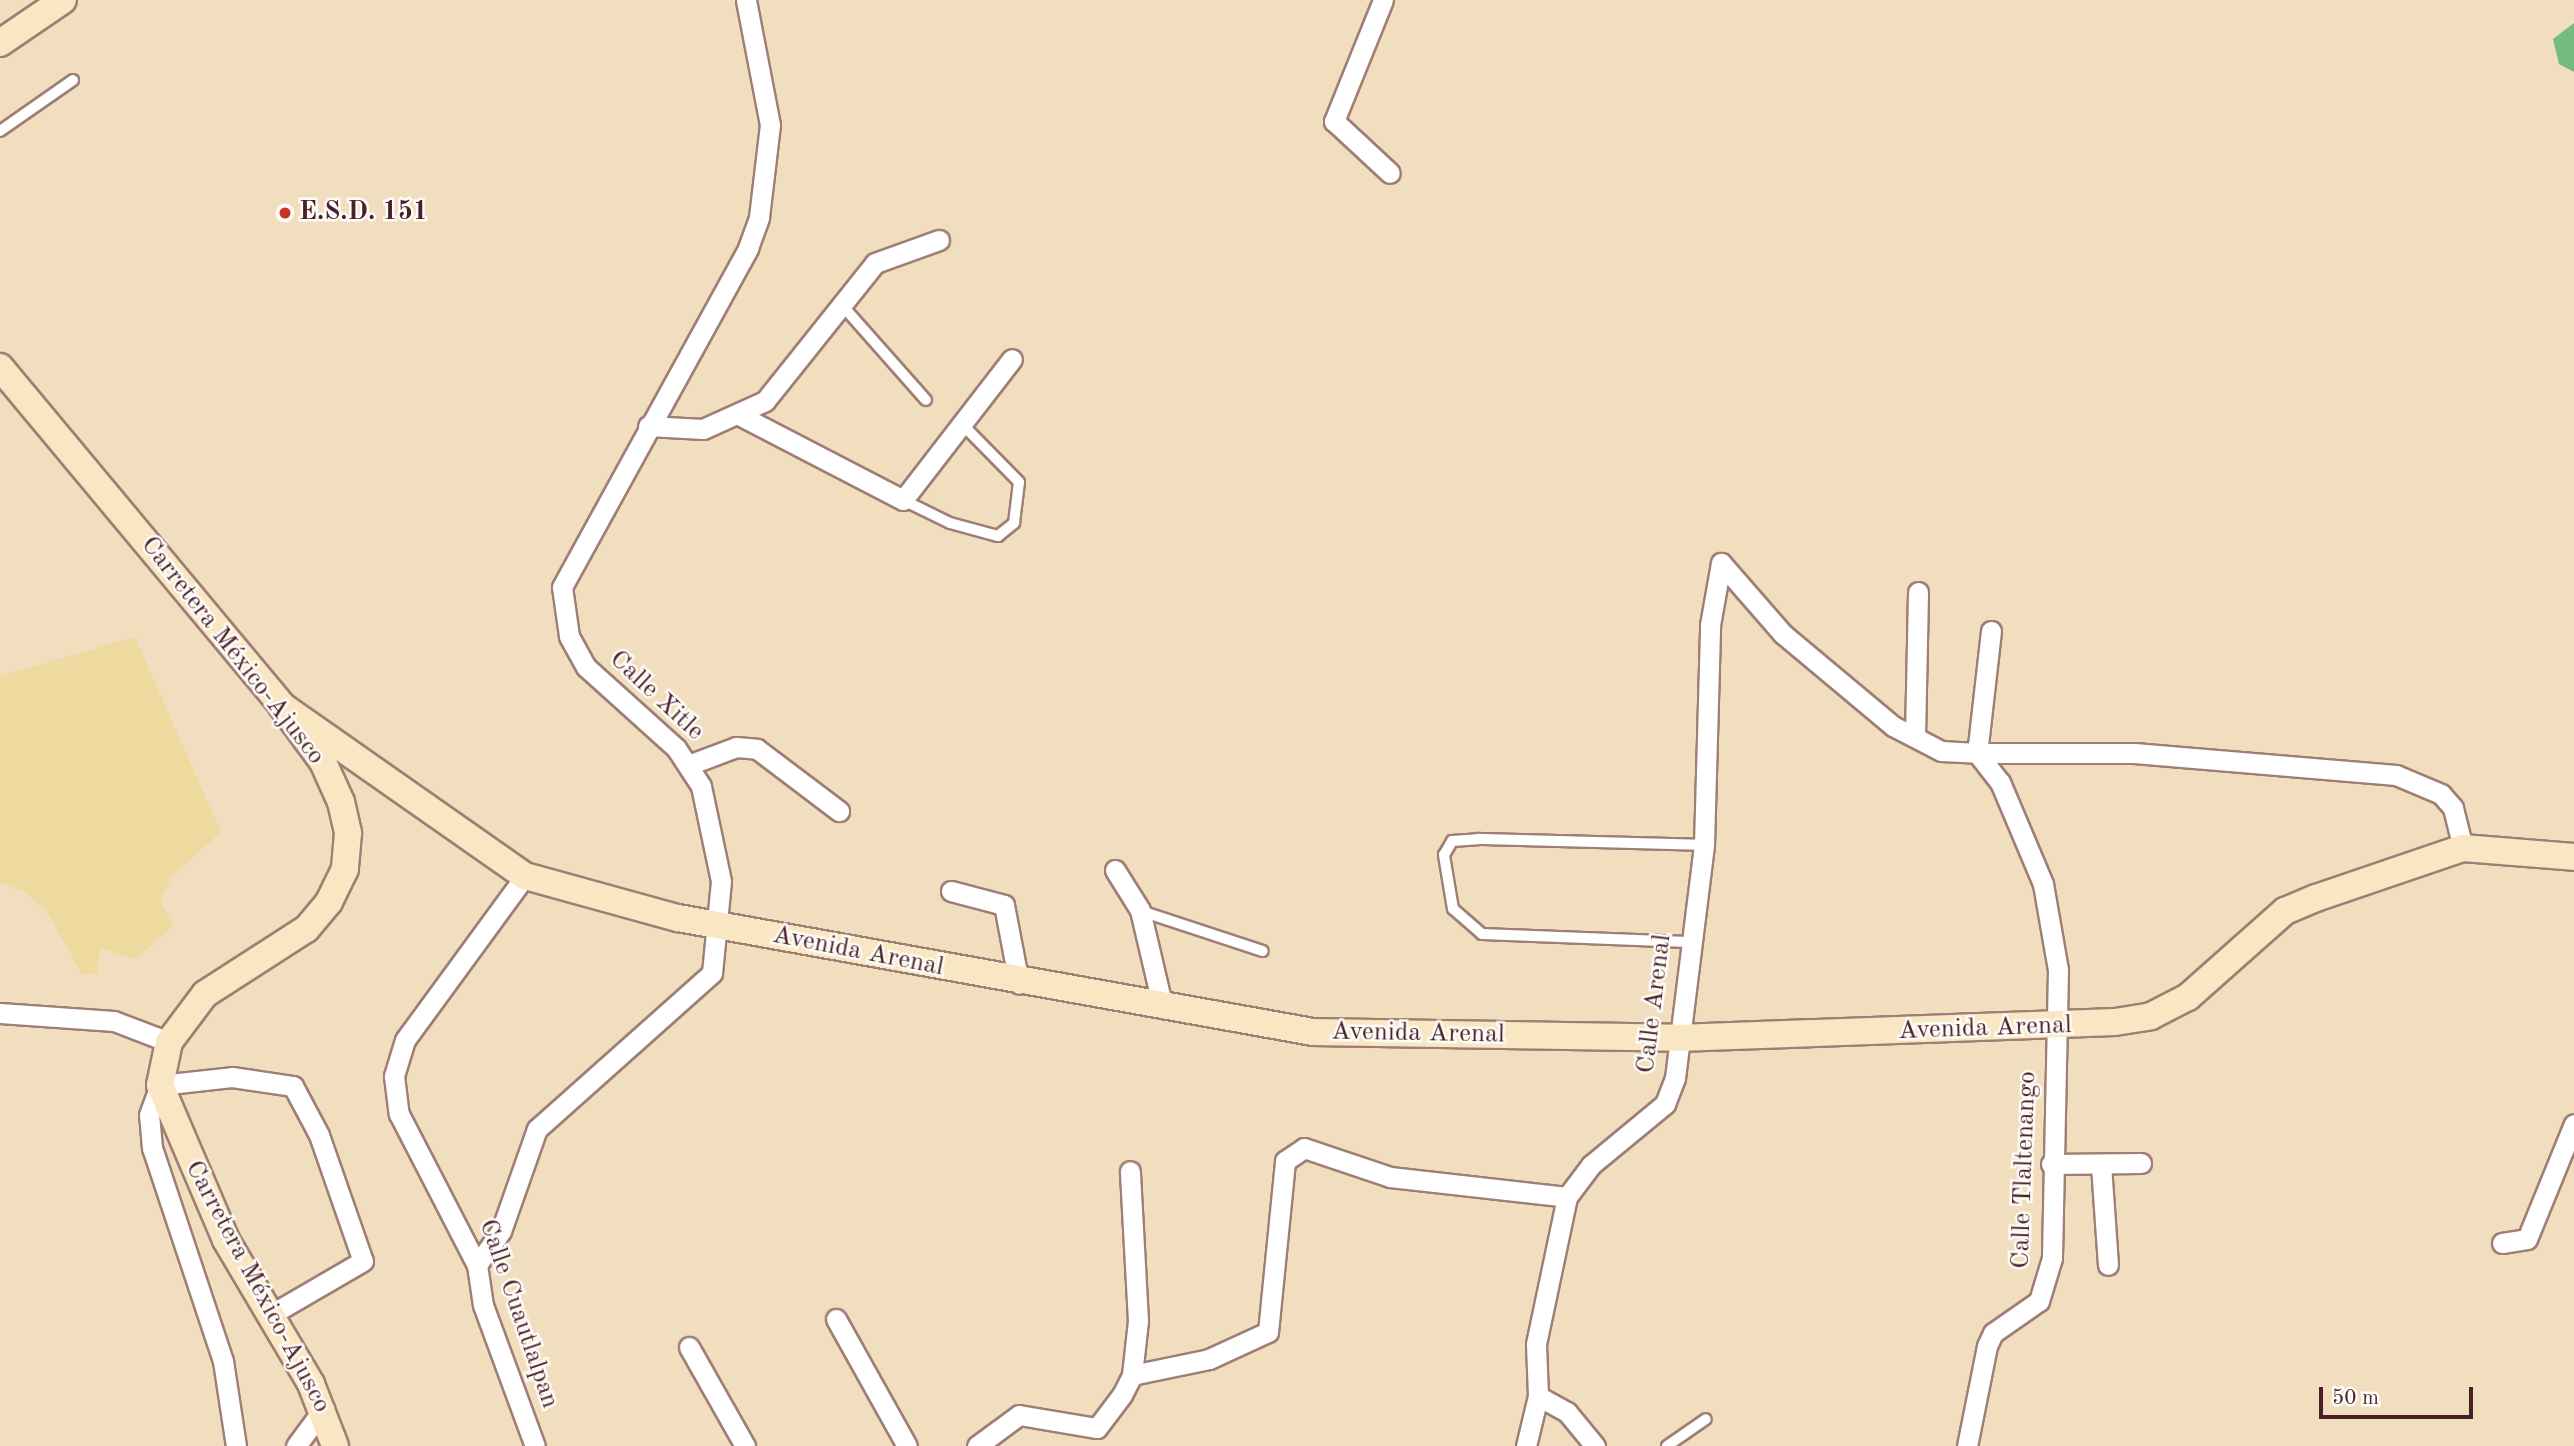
<!DOCTYPE html>
<html>
<head>
<meta charset="utf-8">
<style>
  body { margin:0 }
  #map { position:relative; width:2574px; height:1446px; overflow:hidden; background:#f1debf; font-family:"Old Standard TT",serif }
  div>[style] { position:absolute }
  .forest>* { inset:0; background:#74bb80 }
  .sand>* { inset:0; background:#eeda9e }
  .roads { filter:drop-shadow(2px 0 #9e7e75) drop-shadow(-2px 0 #9e7e75) drop-shadow(0 2px #9e7e75) drop-shadow(0 -2px #9e7e75) }
  .lane>* { height:10px; margin:-5px; padding:0 5px; transform-origin:5px; border-radius:5px; background:#fff }
  .street>* { height:19px; margin:-9.5px; padding:0 9.5px; transform-origin:9.5px; border-radius:9.5px; background:#fff }
  .secondary>* { height:26px; margin:-13px; padding:0 13px; transform-origin:13px; border-radius:13px; background:#f9e7c3 }
  .dots>* { width:19px; height:19px; translate:-50% -50%; box-sizing:border-box; border:4px solid #fdfcf7; border-radius:50% }
  span { translate:-50% -50%; white-space:nowrap; text-align:center; line-height:1.15; -webkit-text-stroke:5px #fdfcf7; paint-order:stroke }
  .poi-label { font-size:26px; color:#4a1f2b; font-weight:700 }
  .left { translate:0 -50%; text-align:left }
  .street-label { font-size:26px; color:#4a1f2b }
  .scale { position:absolute; left:2319px; top:1387px; width:154px; height:32px; box-sizing:border-box; border:4px solid #4a1f2b; border-top:0; padding-left:9px; font-size:21px; line-height:24px; white-space:nowrap; color:#4a1f2b; -webkit-text-stroke:5px #fdfcf7; paint-order:stroke }
</style>
</head>
<body>
<div id="map">
  <div class="forest">
    <div style="clip-path:polygon(2574px 23px,2574px 72px,2559px 64px,2553px 39px)"></div>
  </div>
  <div class="sand">
    <div style="clip-path:polygon(135px 637px,221px 832px,173px 875px,160px 901px,174px 926px,135px 959px,100px 948px,97px 973px,82px 974px,47px 912px,26px 892px,0 883px,0 676px)"></div>
  </div>
  <div class="roads">
    <div class="lane">
      <div style="left:0;top:131px;width:89px;rotate:-34.9deg"></div>
      <div style="left:841px;top:304px;width:128px;rotate:48.5deg"></div>
      <div style="left:903px;top:500px;width:52px;rotate:26.1deg"></div>
      <div style="left:950px;top:523px;width:50px;rotate:15.2deg"></div>
      <div style="left:998px;top:536px;width:21px;rotate:-39deg"></div>
      <div style="left:1014px;top:523px;width:41px;rotate:-83deg"></div>
      <div style="left:1019px;top:482px;width:80px;rotate:-134.5deg"></div>
      <div style="left:1141px;top:911px;width:128px;rotate:18.2deg"></div>
      <div style="left:1688px;top:942px;width:206px;rotate:-177.8deg"></div>
      <div style="left:1482px;top:934px;width:38px;rotate:-139deg"></div>
      <div style="left:1453px;top:909px;width:55px;rotate:-99.5deg"></div>
      <div style="left:1444px;top:855px;width:16px;rotate:-60deg"></div>
      <div style="left:1452px;top:841px;width:26px;rotate:-4deg"></div>
      <div style="left:1478px;top:839px;width:226px;rotate:1.5deg"></div>
      <div style="left:1667px;top:1446px;width:47px;rotate:-34.7deg"></div>
    </div>
    <div class="street">
      <div style="left:1383px;top:0;width:131px;rotate:112deg"></div>
      <div style="left:1334px;top:121px;width:76px;rotate:42.9deg"></div>
      <div style="left:741px;top:416px;width:182px;rotate:27.4deg"></div>
      <div style="left:903px;top:500px;width:178px;rotate:-52.3deg"></div>
      <div style="left:648px;top:426px;width:55px;rotate:3.1deg"></div>
      <div style="left:703px;top:429px;width:68px;rotate:-24.3deg"></div>
      <div style="left:765px;top:401px;width:176px;rotate:-51.4deg"></div>
      <div style="left:875px;top:263px;width:68px;rotate:-19.8deg"></div>
      <div style="left:1721px;top:563px;width:94px;rotate:48.9deg"></div>
      <div style="left:1783px;top:634px;width:143px;rotate:39.9deg"></div>
      <div style="left:1893px;top:726px;width:54px;rotate:27.5deg"></div>
      <div style="left:1941px;top:751px;width:36px;rotate:3deg"></div>
      <div style="left:1977px;top:753px;width:37px;rotate:52deg"></div>
      <div style="left:2000px;top:782px;width:111px;rotate:67.1deg"></div>
      <div style="left:2043px;top:884px;width:87px;rotate:80.1deg"></div>
      <div style="left:2058px;top:970px;width:288px;rotate:91.2deg"></div>
      <div style="left:2052px;top:1258px;width:45px;rotate:106.8deg"></div>
      <div style="left:2039px;top:1301px;width:56px;rotate:145.2deg"></div>
      <div style="left:1993px;top:1333px;width:14px;rotate:115deg"></div>
      <div style="left:1987px;top:1346px;width:102px;rotate:101.3deg"></div>
      <div style="left:1991px;top:631px;width:123px;rotate:96.5deg"></div>
      <div style="left:1977px;top:753px;width:157px"></div>
      <div style="left:2134px;top:753px;width:263px;rotate:4.8deg"></div>
      <div style="left:2396px;top:775px;width:49px;rotate:22.9deg"></div>
      <div style="left:2441px;top:794px;width:18px;rotate:49deg"></div>
      <div style="left:2453px;top:808px;width:41px;rotate:76deg"></div>
      <div style="left:1915px;top:737px;width:145px;rotate:-88.8deg"></div>
      <div style="left:691px;top:764px;width:48px;rotate:-20.7deg"></div>
      <div style="left:736px;top:747px;width:21px;rotate:5deg"></div>
      <div style="left:757px;top:749px;width:103px;rotate:37.1deg"></div>
      <div style="left:1115px;top:870px;width:47px;rotate:58deg"></div>
      <div style="left:1140px;top:910px;width:101px;rotate:76.8deg"></div>
      <div style="left:525px;top:876px;width:203px;rotate:126.2deg"></div>
      <div style="left:405px;top:1040px;width:38px;rotate:107deg"></div>
      <div style="left:394px;top:1076px;width:38px;rotate:83deg"></div>
      <div style="left:399px;top:1114px;width:170px;rotate:62.7deg"></div>
      <div style="left:477px;top:1265px;width:40px;rotate:81.5deg"></div>
      <div style="left:483px;top:1305px;width:150px;rotate:69.8deg"></div>
      <div style="left:951px;top:891px;width:55px;rotate:14.8deg"></div>
      <div style="left:1004px;top:905px;width:80px;rotate:79.2deg"></div>
      <div style="left:0;top:1013px;width:114px;rotate:4deg"></div>
      <div style="left:114px;top:1021px;width:59px;rotate:20.9deg"></div>
      <div style="left:2051px;top:1164px;width:90px;rotate:-0.6deg"></div>
      <div style="left:2101px;top:1165px;width:100px;rotate:86deg"></div>
      <div style="left:2502px;top:1243px;width:25px;rotate:-9deg"></div>
      <div style="left:2527px;top:1239px;width:124px;rotate:-67.8deg"></div>
      <div style="left:477px;top:1265px;width:42px;rotate:-54.8deg"></div>
      <div style="left:501px;top:1231px;width:108px;rotate:-70.6deg"></div>
      <div style="left:537px;top:1129px;width:234px;rotate:-41.7deg"></div>
      <div style="left:712px;top:973px;width:92px;rotate:-84.4deg"></div>
      <div style="left:721px;top:881px;width:97px;rotate:-101.9deg"></div>
      <div style="left:701px;top:786px;width:45px;rotate:-123.3deg"></div>
      <div style="left:676px;top:748px;width:121px;rotate:-138deg"></div>
      <div style="left:586px;top:667px;width:35px;rotate:-119deg"></div>
      <div style="left:569px;top:636px;width:49px;rotate:-98.1deg"></div>
      <div style="left:562px;top:587px;width:387px;rotate:-61.2deg"></div>
      <div style="left:748px;top:248px;width:33px;rotate:-70deg"></div>
      <div style="left:759px;top:217px;width:93px;rotate:-83.2deg"></div>
      <div style="left:770px;top:125px;width:127px;rotate:-100.9deg"></div>
      <div style="left:836px;top:1319px;width:145px;rotate:60.8deg"></div>
      <div style="left:689px;top:1347px;width:114px;rotate:60.5deg"></div>
      <div style="left:1132px;top:1375px;width:79px;rotate:-11.7deg"></div>
      <div style="left:1209px;top:1359px;width:65px;rotate:-24.6deg"></div>
      <div style="left:1268px;top:1332px;width:172px;rotate:-84.3deg"></div>
      <div style="left:1285px;top:1161px;width:23px;rotate:-34deg"></div>
      <div style="left:1304px;top:1148px;width:91px;rotate:18.6deg"></div>
      <div style="left:1390px;top:1177px;width:178px;rotate:6.4deg"></div>
      <div style="left:1538px;top:1396px;width:33px;rotate:29deg"></div>
      <div style="left:1567px;top:1412px;width:44px;rotate:50.5deg"></div>
      <div style="left:236px;top:1446px;width:86px;rotate:-98.7deg"></div>
      <div style="left:223px;top:1361px;width:225px;rotate:-108.4deg"></div>
      <div style="left:152px;top:1148px;width:33px;rotate:-95deg"></div>
      <div style="left:149px;top:1115px;width:32px;rotate:-70deg"></div>
      <div style="left:160px;top:1085px;width:72px;rotate:-6.3deg"></div>
      <div style="left:232px;top:1077px;width:62px;rotate:8.4deg"></div>
      <div style="left:293px;top:1086px;width:55px;rotate:62deg"></div>
      <div style="left:319px;top:1135px;width:133px;rotate:70.8deg"></div>
      <div style="left:363px;top:1261px;width:108px;rotate:149.9deg"></div>
      <div style="left:296px;top:1446px;width:47px;rotate:-53.6deg"></div>
      <div style="left:977px;top:1446px;width:52px;rotate:-36.4deg"></div>
      <div style="left:1019px;top:1415px;width:79px;rotate:9.5deg"></div>
      <div style="left:1097px;top:1428px;width:41px;rotate:-52.9deg"></div>
      <div style="left:1122px;top:1395px;width:22px;rotate:-63deg"></div>
      <div style="left:1132px;top:1375px;width:54px;rotate:-83.7deg"></div>
      <div style="left:1138px;top:1321px;width:150px;rotate:-93.1deg"></div>
      <div style="left:1526px;top:1446px;width:51px;rotate:-76.5deg"></div>
      <div style="left:1538px;top:1396px;width:52px;rotate:-92.2deg"></div>
      <div style="left:1536px;top:1344px;width:150px;rotate:-78.1deg"></div>
      <div style="left:1567px;top:1197px;width:40px;rotate:-53deg"></div>
      <div style="left:1591px;top:1165px;width:96px;rotate:-39.5deg"></div>
      <div style="left:1665px;top:1104px;width:28px;rotate:-69deg"></div>
      <div style="left:1675px;top:1078px;width:235px;rotate:-82.9deg"></div>
      <div style="left:1704px;top:845px;width:220px;rotate:-88.4deg"></div>
      <div style="left:1710px;top:625px;width:63px;rotate:-79.9deg"></div>
    </div>
    <div class="secondary">
      <div style="left:0;top:43px;width:76px;rotate:-34.3deg"></div>
      <div style="left:0;top:367px;width:441px;rotate:50.2deg"></div>
      <div style="left:282px;top:706px;width:69px;rotate:53.8deg"></div>
      <div style="left:323px;top:762px;width:44px;rotate:65.8deg"></div>
      <div style="left:341px;top:802px;width:32px;rotate:77deg"></div>
      <div style="left:348px;top:833px;width:36px;rotate:95deg"></div>
      <div style="left:345px;top:869px;width:37px;rotate:116deg"></div>
      <div style="left:329px;top:902px;width:35px;rotate:130deg"></div>
      <div style="left:306px;top:929px;width:120px;rotate:147.2deg"></div>
      <div style="left:205px;top:994px;width:60px;rotate:126.9deg"></div>
      <div style="left:169px;top:1042px;width:44px;rotate:101.8deg"></div>
      <div style="left:160px;top:1085px;width:168px;rotate:66.9deg"></div>
      <div style="left:226px;top:1240px;width:167px;rotate:59.4deg"></div>
      <div style="left:311px;top:1384px;width:66px;rotate:68.8deg"></div>
      <div style="left:282px;top:706px;width:297px;rotate:35deg"></div>
      <div style="left:525px;top:876px;width:159px;rotate:15.4deg"></div>
      <div style="left:678px;top:918px;width:645px;rotate:10.18deg"></div>
      <div style="left:1313px;top:1032px;width:365px;rotate:0.9deg"></div>
      <div style="left:1678px;top:1038px;width:437px;rotate:-2.1deg"></div>
      <div style="left:2115px;top:1022px;width:36px;rotate:-9deg"></div>
      <div style="left:2151px;top:1016px;width:42px;rotate:-27.2deg"></div>
      <div style="left:2188px;top:997px;width:130px;rotate:-41.6deg"></div>
      <div style="left:2285px;top:911px;width:34px;rotate:-23deg"></div>
      <div style="left:2316px;top:898px;width:155px;rotate:-18.8deg"></div>
      <div style="left:2463px;top:848px;width:111px;rotate:4.6deg"></div>
    </div>
  </div>
  <div class="dots">
    <div style="left:285px;top:213px;background:#c8321e"></div>
  </div>
  <div class="poi-label">
    <span class="left" style="left:299px;top:213px">E.S.D. 151</span>
  </div>
  <div class="street-label">
    <span style="left:232px;top:651px;rotate:52deg">Carretera México-Ajusco</span>
    <span style="left:656px;top:696px;rotate:43deg">Calle Xitle</span>
    <span style="left:858px;top:952px;rotate:11deg">Avenida Arenal</span>
    <span style="left:1655px;top:1004px;rotate:-83deg">Calle Arenal</span>
    <span style="left:1985px;top:1029px;rotate:-2deg">Avenida Arenal</span>
    <span style="left:1418px;top:1034px;rotate:1deg">Avenida Arenal</span>
    <span style="left:2025px;top:1170px;rotate:-88deg">Calle Tlaltenango</span>
    <span style="left:257px;top:1287px;rotate:62deg">Carretera México-Ajusco</span>
    <span style="left:518px;top:1314px;rotate:71deg">Calle Cuautlalpan</span>
  </div>
  <div class="scale">50 m</div>
</div>
</body>
</html>
